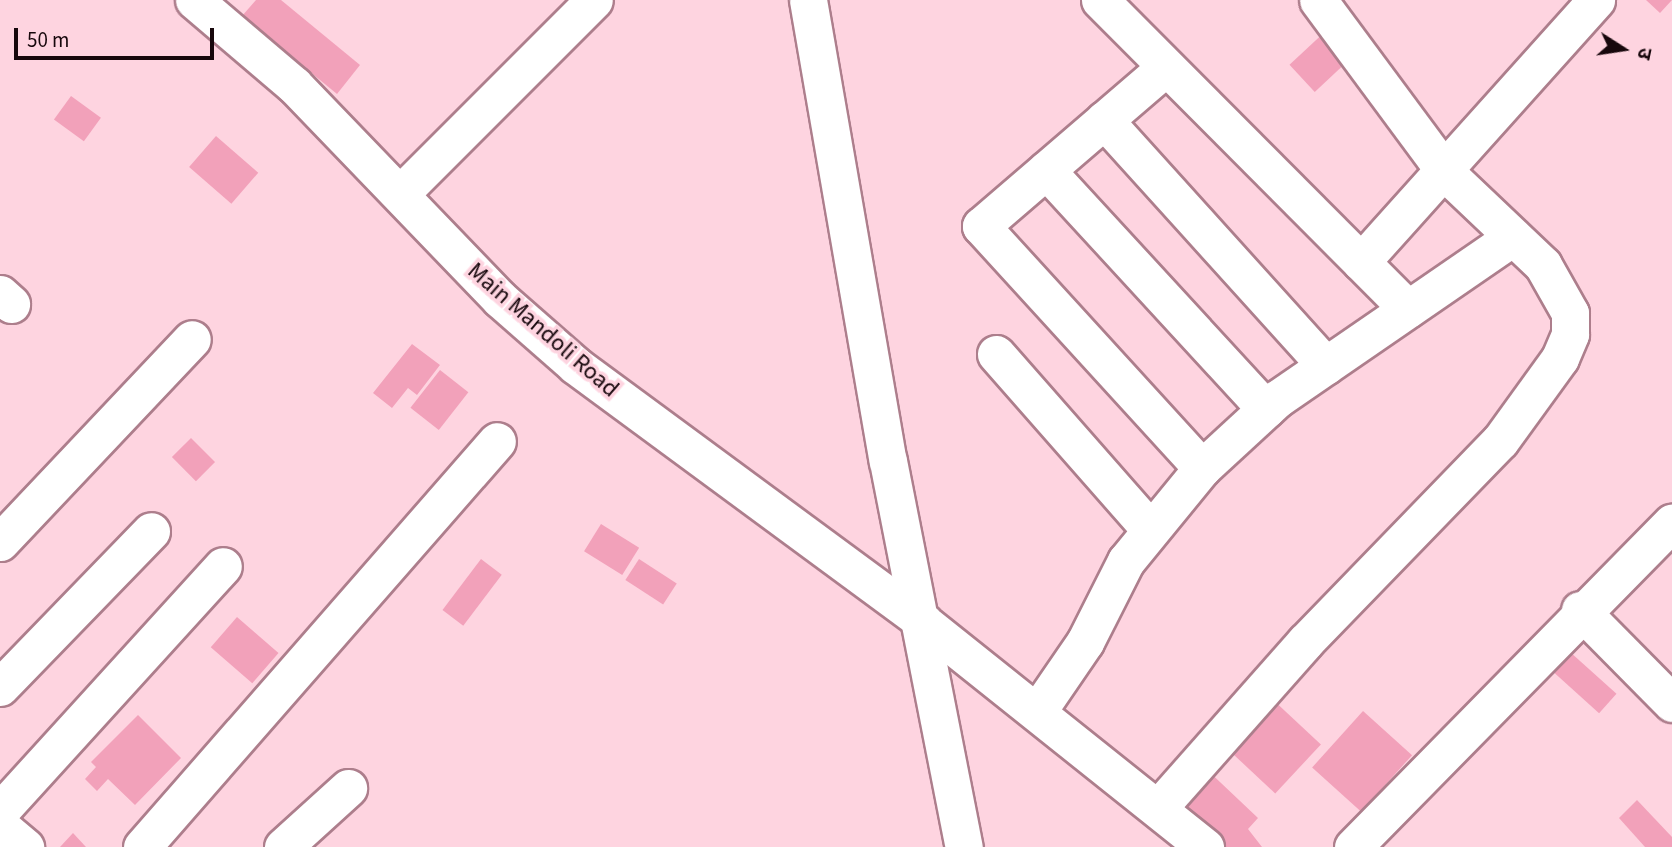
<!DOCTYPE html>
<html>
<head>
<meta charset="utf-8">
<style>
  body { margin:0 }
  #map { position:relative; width:1672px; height:847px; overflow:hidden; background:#fed4e0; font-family:"Source Sans 3","Noto Sans Devanagari",sans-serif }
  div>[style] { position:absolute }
  .building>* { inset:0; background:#f2a1ba; transform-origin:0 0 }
  .roads { filter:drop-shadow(2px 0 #ad7e8c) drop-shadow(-2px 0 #ad7e8c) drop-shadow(0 2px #ad7e8c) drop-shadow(0 -2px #ad7e8c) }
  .minor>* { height:37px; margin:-18.5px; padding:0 18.5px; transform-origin:18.5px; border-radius:18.5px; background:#fff }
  span { translate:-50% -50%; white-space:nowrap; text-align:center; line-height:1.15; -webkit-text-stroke:7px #fed4e0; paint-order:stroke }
  .street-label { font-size:24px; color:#17070c }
  .north { position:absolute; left:1588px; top:14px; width:70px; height:70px; -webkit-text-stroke:5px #fed4e0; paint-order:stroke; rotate:102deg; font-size:19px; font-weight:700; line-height:28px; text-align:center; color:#17070c }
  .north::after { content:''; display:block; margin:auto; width:24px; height:32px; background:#17070c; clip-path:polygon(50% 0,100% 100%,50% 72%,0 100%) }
  .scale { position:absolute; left:14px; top:28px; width:200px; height:32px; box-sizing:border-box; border:4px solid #17070c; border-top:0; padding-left:9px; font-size:21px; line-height:24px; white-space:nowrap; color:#17070c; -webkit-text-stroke:5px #fed4e0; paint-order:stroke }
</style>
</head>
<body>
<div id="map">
  <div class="building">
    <div style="clip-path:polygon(256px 0,281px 0,360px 65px,337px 94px,242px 16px)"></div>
    <div style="clip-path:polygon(1646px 0,1672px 0,1660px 13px)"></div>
    <div style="left:1329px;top:28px;width:37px;height:54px;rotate:47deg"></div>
    <div style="left:71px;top:96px;width:37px;height:29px;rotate:36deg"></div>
    <div style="left:216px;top:136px;width:56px;height:41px;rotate:41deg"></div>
    <div style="clip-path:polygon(412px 344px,440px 365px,417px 395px,408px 388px,392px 408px,373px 393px)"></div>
    <div style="left:440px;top:370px;width:36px;height:48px;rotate:38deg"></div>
    <div style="left:191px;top:438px;width:34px;height:27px;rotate:45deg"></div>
    <div style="left:601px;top:524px;width:45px;height:32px;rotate:32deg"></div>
    <div style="left:481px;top:559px;width:26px;height:64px;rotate:37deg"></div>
    <div style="left:639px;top:559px;width:45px;height:25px;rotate:33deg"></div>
    <div style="left:237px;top:617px;width:55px;height:40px;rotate:41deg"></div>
    <div style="left:1560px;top:643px;width:76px;height:26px;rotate:42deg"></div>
    <div style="left:1269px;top:696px;width:71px;height:67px;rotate:43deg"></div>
    <div style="left:1363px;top:711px;width:66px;height:76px;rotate:42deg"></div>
    <div style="clip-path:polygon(138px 715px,181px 758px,135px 805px,108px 779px,97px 791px,85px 779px,96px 767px,91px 762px)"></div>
    <div style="clip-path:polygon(1202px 765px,1258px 818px,1248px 829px,1262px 847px,1222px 847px,1170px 798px)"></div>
    <div style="clip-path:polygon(1637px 800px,1672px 837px,1672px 847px,1645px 847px,1619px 818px)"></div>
    <div style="clip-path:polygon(73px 833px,86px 847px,60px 847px)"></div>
  </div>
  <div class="roads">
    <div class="minor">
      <div style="left:194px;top:0;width:131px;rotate:40.4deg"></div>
      <div style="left:294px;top:85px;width:297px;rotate:46.1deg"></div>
      <div style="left:500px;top:299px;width:100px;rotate:41.3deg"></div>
      <div style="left:575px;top:365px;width:433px;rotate:36.4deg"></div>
      <div style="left:923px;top:622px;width:361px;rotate:38.6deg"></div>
      <div style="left:808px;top:0;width:468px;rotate:80.2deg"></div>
      <div style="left:888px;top:461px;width:393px;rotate:78.9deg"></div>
      <div style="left:1100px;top:0;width:436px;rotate:45.1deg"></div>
      <div style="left:1166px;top:67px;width:244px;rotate:139.3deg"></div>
      <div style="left:981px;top:226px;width:328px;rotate:47.6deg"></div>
      <div style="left:1104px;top:120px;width:331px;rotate:47.9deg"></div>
      <div style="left:1046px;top:170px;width:325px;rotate:47.4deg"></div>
      <div style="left:400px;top:194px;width:274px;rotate:-45deg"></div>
      <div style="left:1361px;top:262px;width:352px;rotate:-48.1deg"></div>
      <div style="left:0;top:294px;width:15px;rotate:42deg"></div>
      <div style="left:996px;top:354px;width:233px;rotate:48.7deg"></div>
      <div style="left:0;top:542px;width:279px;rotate:-46.6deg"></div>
      <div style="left:1580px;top:610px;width:131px;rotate:45.3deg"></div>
      <div style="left:0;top:687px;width:217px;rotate:-45.9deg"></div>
      <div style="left:1037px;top:712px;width:85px;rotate:-55.6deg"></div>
      <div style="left:1085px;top:642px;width:91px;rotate:-63.2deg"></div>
      <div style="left:1126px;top:561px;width:120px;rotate:-50.7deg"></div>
      <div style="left:1202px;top:468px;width:102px;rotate:-42.6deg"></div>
      <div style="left:1277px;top:399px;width:286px;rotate:-34.5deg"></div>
      <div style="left:1160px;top:806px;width:219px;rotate:-48.5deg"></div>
      <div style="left:1305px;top:642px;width:280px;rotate:-45.9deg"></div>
      <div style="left:1500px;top:441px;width:102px;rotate:-54.1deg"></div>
      <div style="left:1560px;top:358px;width:26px;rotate:-67deg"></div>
      <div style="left:1570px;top:334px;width:21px;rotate:-90deg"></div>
      <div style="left:1570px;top:313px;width:55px;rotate:-119.4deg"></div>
      <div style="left:1543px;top:265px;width:134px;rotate:-136.5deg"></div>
      <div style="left:1446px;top:173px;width:215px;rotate:-126.5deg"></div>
      <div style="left:0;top:811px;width:331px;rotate:-47.7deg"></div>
      <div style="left:0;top:826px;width:33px;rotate:40deg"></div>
      <div style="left:142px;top:847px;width:539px;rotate:-48.83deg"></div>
      <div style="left:283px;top:847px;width:88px;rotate:-42.2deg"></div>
      <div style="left:1353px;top:847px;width:455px;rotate:-45.5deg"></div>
    </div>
  </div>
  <div class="street-label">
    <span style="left:543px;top:330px;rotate:41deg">Main Mandoli Road</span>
  </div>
  <div class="north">उ</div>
  <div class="scale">50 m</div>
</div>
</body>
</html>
